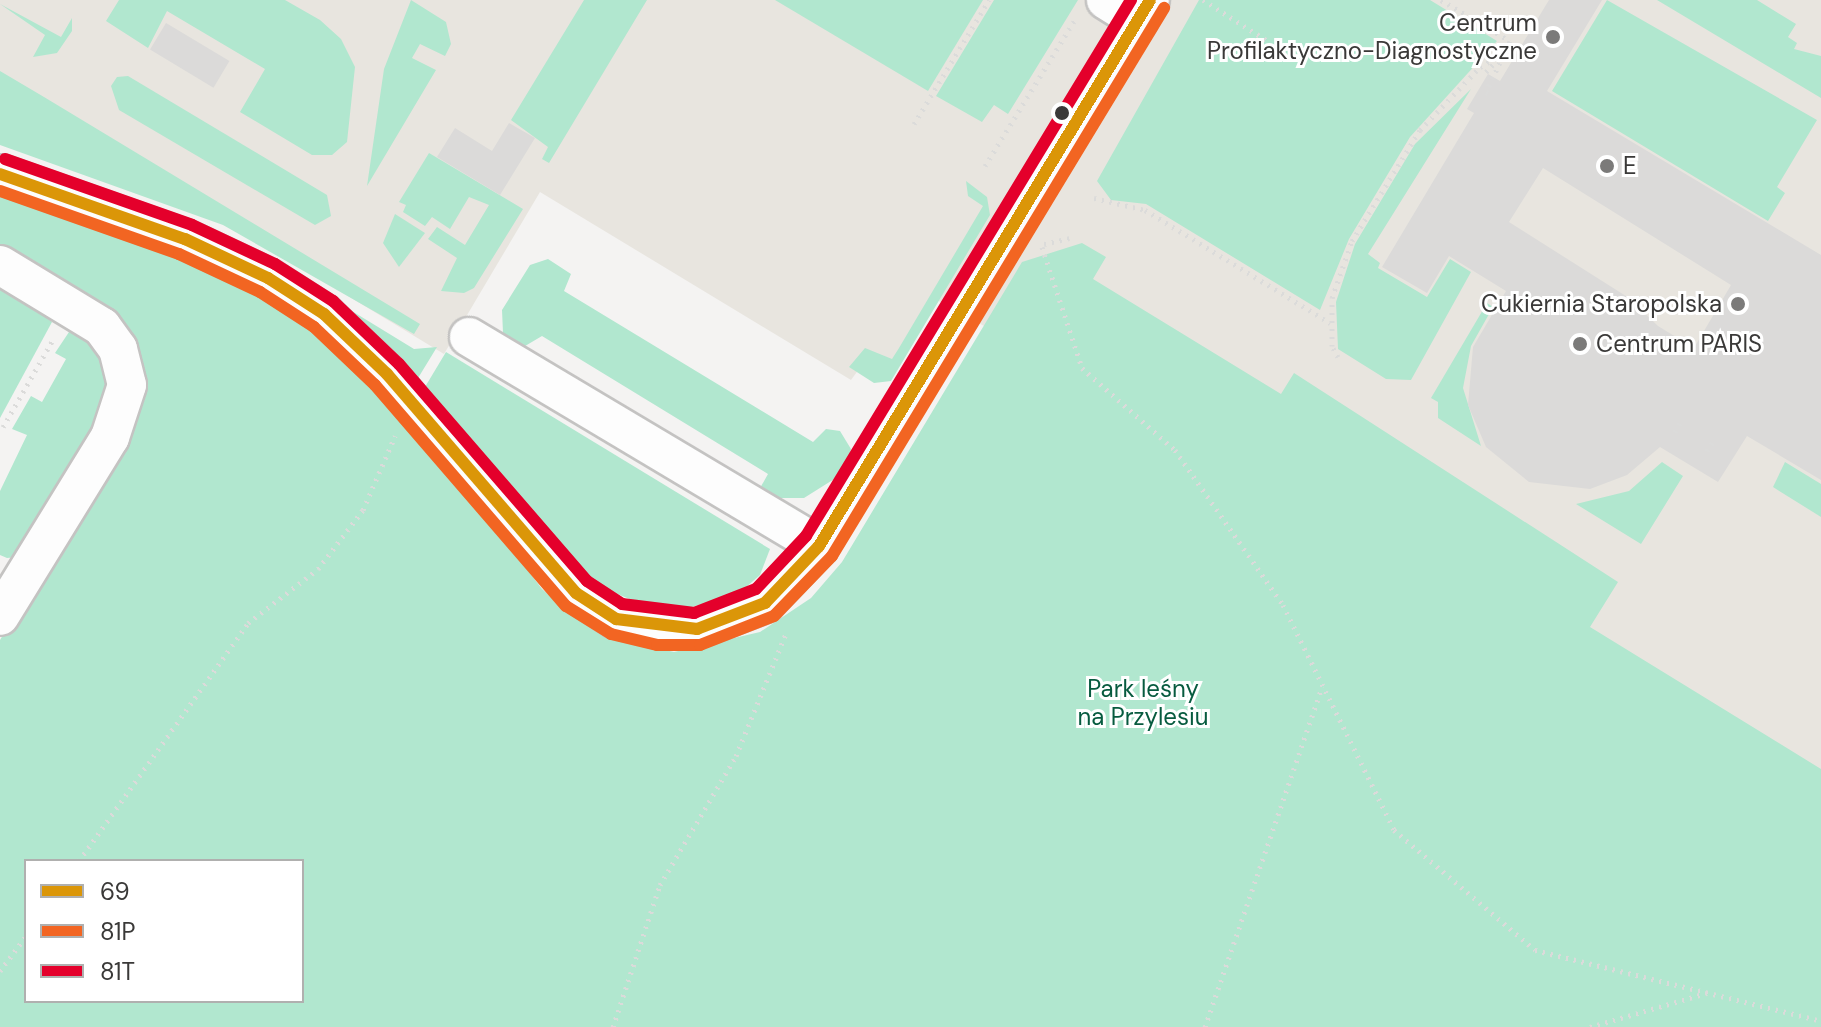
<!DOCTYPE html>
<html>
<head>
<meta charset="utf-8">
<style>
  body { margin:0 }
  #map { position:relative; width:1821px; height:1027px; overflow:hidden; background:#f4f3f2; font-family:"DM Sans",sans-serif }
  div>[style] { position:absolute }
  .built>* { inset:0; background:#e8e5df }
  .green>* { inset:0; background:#b1e7cf }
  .building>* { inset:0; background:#dbdad9; transform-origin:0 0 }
  .path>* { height:5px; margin-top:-2.5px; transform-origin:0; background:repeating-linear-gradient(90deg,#dbdbda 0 2px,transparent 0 8px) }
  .roads { filter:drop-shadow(2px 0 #c4c3c2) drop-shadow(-2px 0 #c4c3c2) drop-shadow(0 2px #c4c3c2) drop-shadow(0 -2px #c4c3c2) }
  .minor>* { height:38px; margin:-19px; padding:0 19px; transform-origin:19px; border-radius:19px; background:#fdfdfd }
  .bus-1>* { height:12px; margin:-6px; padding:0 6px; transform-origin:6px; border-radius:6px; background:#db9608 }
  .bus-2>* { height:12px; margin:-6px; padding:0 6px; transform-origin:6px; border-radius:6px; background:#f26522 }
  .bus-3>* { height:12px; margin:-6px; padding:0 6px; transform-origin:6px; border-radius:6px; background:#e4002b }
  .dots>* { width:22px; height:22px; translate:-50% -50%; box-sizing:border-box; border:4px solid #fff; border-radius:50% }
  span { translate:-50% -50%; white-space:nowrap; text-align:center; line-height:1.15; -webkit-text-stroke:6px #fff; paint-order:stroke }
  .poi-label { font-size:24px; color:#3a3938 }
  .right { translate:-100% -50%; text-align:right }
  .left { translate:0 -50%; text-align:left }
  .park-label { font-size:24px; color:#075b3f }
  .legend { position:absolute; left:24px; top:859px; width:280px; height:144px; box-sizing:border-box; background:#fff; border:2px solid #b0b0af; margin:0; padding:10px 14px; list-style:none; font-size:24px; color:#3a3938 }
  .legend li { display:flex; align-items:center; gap:16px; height:40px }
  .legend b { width:40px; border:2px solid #b0b0af }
</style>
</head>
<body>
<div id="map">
  <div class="built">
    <div style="clip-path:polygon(0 0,1821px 0,1821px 789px,937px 300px,887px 380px,862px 365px,851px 380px,540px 192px,444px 354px,143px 172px,0 125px)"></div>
  </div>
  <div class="green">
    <div style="clip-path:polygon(119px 0,285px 0,320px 20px,341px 39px,355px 67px,347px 142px,332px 155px,312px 155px,240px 112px,265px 69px,167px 11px,148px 48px,106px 21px)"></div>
    <div style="clip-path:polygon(411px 0,446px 22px,451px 44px,445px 56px,420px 44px,412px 58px,436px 70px,367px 186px,384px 69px)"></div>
    <div style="clip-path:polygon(584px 0,647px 0,549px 163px,542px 159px,548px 147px,511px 120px)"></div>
    <div style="clip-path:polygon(775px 0,983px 0,928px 91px)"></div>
    <div style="clip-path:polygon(994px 0,1078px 0,1008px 114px,994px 105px,982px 122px,936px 96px)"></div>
    <div style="clip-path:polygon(1199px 0,1430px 0,1497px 41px,1410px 137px,1349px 239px,1320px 310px,1146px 204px,1111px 200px,1097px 181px)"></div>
    <div style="clip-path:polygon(1607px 0,1817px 120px,1777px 187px,1785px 193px,1768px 221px,1552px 91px)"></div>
    <div style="clip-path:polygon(1657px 0,1757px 0,1796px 24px,1788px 37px,1797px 43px,1794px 49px,1821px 56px,1821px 98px)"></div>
    <div style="clip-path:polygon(0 4px,61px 37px,72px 18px,72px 31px,57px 53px,33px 57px,45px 35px)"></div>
    <div style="clip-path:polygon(0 71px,44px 97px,420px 324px,414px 334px,223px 225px,0 145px)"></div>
    <div style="clip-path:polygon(128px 76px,327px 195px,331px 216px,315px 225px,119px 110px,111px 86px,117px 77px)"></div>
    <div style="clip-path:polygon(1471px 89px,1368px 254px,1380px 263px,1378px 268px,1427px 297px,1450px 259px,1471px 272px,1411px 380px,1386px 379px,1338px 349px,1336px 302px,1355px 244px,1415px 144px)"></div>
    <div style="clip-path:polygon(429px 153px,523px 209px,474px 288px,464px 293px,441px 291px,457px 258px,428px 239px,437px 227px,465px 245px,489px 205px,469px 197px,450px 229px,432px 217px,425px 226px,403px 212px,406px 205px,399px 202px)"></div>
    <div style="clip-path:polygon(966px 181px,987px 197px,990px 215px,891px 381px,874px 383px,849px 367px,865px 348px,892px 359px,899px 348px,983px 206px,968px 196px)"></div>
    <div style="clip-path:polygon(evenodd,0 191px,184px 256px,287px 308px,338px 349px,460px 481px,542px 589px,568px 612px,607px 637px,674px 652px,760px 632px,811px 598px,842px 562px,1022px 262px,1082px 243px,1106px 257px,1093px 279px,1281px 394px,1294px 373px,1618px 582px,1590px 627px,1821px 769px,1821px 1027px,0 1027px,0 640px,124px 434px,139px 391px,0 251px,0 191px,26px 861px,302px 861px,302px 1001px,26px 1001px,26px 861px)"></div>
    <div style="clip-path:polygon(395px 214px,425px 233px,399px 267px,383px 243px)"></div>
    <div style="clip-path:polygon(548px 259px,571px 274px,564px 291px,813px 442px,826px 429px,840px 431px,851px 449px,847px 471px,804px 498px,767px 498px,759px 490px,768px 474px,542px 336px,520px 349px,503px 333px,502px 310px,530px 265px)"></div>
    <div style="clip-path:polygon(293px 275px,414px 349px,437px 347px,415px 383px)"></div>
    <div style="clip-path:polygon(0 278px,52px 322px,0 418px)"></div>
    <div style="clip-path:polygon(1487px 303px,1493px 307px,1471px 346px,1463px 388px,1481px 446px,1438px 418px,1438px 402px,1431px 398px)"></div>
    <div style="clip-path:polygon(71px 329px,94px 334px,114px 399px,18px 557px,7px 558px,0 555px,0 491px,27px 435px,12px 429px,31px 396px,42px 402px,66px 359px,55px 353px)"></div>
    <div style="clip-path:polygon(446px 352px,770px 549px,760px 575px,737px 595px,680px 610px,649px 607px,598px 586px,422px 392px)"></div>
    <div style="clip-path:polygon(1662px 462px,1683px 476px,1641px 544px,1576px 504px,1629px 491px)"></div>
    <div style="clip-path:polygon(1785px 462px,1821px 484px,1821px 517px,1773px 487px)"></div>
  </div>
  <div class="building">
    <div style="clip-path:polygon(evenodd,1549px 0,1602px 0,1547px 91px,1821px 255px,1821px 480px,1747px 436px,1718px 482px,1660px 447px,1627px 475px,1590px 489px,1529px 482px,1486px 447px,1468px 405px,1473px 347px,1506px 291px,1449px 256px,1427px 293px,1382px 267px,1474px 113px,1467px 109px,1488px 74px,1500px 81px,1549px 0,1543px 168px,1731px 285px,1694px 348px,1658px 326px,1629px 298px,1509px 222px,1543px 168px)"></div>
    <div style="left:166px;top:23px;width:74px;height:31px;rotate:31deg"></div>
    <div style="clip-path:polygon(509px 123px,535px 138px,500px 195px,437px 157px,455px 128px,492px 151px)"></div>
  </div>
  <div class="path">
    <div style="left:1203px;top:0;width:75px;rotate:32.4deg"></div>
    <div style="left:1441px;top:0;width:80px;rotate:30.7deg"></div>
    <div style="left:1510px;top:41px;width:56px;rotate:115.2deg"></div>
    <div style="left:1486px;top:92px;width:7px;rotate:27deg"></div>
    <div style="left:1486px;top:72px;width:19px;rotate:-47deg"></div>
    <div style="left:914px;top:124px;width:145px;rotate:-58.8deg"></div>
    <div style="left:985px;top:166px;width:174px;rotate:-58.4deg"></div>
    <div style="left:1094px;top:198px;width:52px;rotate:13.2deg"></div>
    <div style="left:1145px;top:210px;width:217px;rotate:31.4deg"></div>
    <div style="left:1044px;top:244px;width:26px;rotate:-13deg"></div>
    <div style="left:1042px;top:247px;width:127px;rotate:71.7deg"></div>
    <div style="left:1082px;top:368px;width:124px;rotate:41.4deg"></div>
    <div style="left:1175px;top:450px;width:189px;rotate:55.1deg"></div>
    <div style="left:1283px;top:605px;width:251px;rotate:63.7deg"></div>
    <div style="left:1394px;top:830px;width:185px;rotate:40.4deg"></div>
    <div style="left:1535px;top:950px;width:295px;rotate:13.9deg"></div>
    <div style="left:1338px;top:357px;width:13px;rotate:-119deg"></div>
    <div style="left:1332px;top:346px;width:48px;rotate:-90deg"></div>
    <div style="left:1332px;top:298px;width:60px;rotate:-70.7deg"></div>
    <div style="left:1352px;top:241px;width:130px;rotate:-58.5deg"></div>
    <div style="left:1420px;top:130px;width:87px;rotate:-46.4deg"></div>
    <div style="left:1480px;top:67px;width:26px;rotate:-31deg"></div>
    <div style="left:3px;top:427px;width:103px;rotate:-60.2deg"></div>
    <div style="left:1675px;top:432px;width:15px;rotate:-62deg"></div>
    <div style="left:1707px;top:451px;width:15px;rotate:-58deg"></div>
    <div style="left:79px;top:861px;width:292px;rotate:-54.6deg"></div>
    <div style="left:248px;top:623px;width:88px;rotate:-37.6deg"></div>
    <div style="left:318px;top:569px;width:74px;rotate:-52.7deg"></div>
    <div style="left:363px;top:510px;width:81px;rotate:-66.6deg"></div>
    <div style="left:0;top:971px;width:44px;rotate:-53.4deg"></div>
    <div style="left:613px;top:1027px;width:150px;rotate:-71.7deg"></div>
    <div style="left:660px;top:885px;width:150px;rotate:-59.5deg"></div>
    <div style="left:736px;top:756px;width:135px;rotate:-67.8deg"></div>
    <div style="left:1205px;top:1027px;width:360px;rotate:-71deg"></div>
    <div style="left:1590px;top:1027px;width:122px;rotate:-16.2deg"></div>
  </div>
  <div class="roads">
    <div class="minor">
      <div style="left:1106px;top:0;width:38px;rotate:32deg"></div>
      <div style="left:0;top:174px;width:196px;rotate:19.4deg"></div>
      <div style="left:185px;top:239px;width:92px;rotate:25.2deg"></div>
      <div style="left:268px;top:278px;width:67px;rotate:32.7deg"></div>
      <div style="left:324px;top:314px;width:87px;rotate:43.6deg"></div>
      <div style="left:387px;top:374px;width:289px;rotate:49.2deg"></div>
      <div style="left:576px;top:593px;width:48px;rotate:33deg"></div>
      <div style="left:616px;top:619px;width:44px;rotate:13.1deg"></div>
      <div style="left:659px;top:629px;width:38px"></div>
      <div style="left:697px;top:629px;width:73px;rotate:-20.9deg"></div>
      <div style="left:765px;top:603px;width:79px;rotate:-46.5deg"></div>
      <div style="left:819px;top:546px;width:638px;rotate:-58.77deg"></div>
      <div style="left:0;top:265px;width:119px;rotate:31.3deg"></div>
      <div style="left:102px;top:327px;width:27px;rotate:54deg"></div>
      <div style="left:118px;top:349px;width:37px;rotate:76deg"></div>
      <div style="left:127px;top:385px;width:55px;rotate:108.1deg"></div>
      <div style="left:110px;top:437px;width:210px;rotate:121.6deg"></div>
      <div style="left:469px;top:337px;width:408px;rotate:30.8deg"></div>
    </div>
  </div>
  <div class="bus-1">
    <div style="left:0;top:174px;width:196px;rotate:19.4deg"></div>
    <div style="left:185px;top:239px;width:92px;rotate:25.2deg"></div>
    <div style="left:268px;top:278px;width:67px;rotate:32.7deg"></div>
    <div style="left:324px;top:314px;width:87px;rotate:43.6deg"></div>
    <div style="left:387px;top:374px;width:289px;rotate:49.2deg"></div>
    <div style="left:576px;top:593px;width:48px;rotate:33deg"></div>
    <div style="left:616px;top:619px;width:82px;rotate:7deg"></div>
    <div style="left:697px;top:629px;width:73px;rotate:-20.9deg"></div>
    <div style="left:765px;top:603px;width:79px;rotate:-46.5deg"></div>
    <div style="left:819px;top:546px;width:638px;rotate:-58.77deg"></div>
  </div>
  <div class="bus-2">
    <div style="left:0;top:191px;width:190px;rotate:19.4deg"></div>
    <div style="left:179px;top:254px;width:89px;rotate:25.1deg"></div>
    <div style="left:260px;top:292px;width:64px;rotate:32.9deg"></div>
    <div style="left:314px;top:327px;width:84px;rotate:43.6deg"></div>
    <div style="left:375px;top:385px;width:292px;rotate:49.2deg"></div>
    <div style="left:566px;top:606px;width:53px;rotate:31.9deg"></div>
    <div style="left:611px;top:634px;width:47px;rotate:13.4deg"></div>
    <div style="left:657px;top:645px;width:43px"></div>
    <div style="left:700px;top:645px;width:79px;rotate:-21.4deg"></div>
    <div style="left:774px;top:616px;width:83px;rotate:-46deg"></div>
    <div style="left:832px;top:556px;width:641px;rotate:-58.79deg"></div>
  </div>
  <div class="bus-3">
    <div style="left:5px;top:159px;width:198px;rotate:19.4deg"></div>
    <div style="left:192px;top:225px;width:92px;rotate:25.2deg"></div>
    <div style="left:275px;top:264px;width:69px;rotate:32.5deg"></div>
    <div style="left:333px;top:301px;width:91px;rotate:43.7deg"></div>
    <div style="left:399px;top:364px;width:287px;rotate:49.1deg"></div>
    <div style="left:587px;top:581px;width:42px;rotate:33.3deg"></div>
    <div style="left:622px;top:604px;width:73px;rotate:7.1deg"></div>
    <div style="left:694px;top:613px;width:66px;rotate:-21.2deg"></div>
    <div style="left:756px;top:589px;width:73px;rotate:-46.7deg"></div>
    <div style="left:806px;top:536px;width:627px;rotate:-58.77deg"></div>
  </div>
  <div class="dots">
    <div style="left:1553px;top:37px;background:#7b7a79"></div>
    <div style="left:1062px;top:113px;background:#3a3938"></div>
    <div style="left:1607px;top:166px;background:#7b7a79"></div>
    <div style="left:1738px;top:304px;background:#7b7a79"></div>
    <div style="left:1580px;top:344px;background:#7b7a79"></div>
  </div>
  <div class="poi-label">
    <span class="right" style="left:1537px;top:37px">Centrum<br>Profilaktyczno-Diagnostyczne</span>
    <span class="left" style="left:1623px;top:166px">E</span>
    <span class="right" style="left:1722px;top:304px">Cukiernia Staropolska</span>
    <span class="left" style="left:1596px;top:344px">Centrum PARIS</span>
  </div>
  <div class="park-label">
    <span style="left:1143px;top:703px">Park leśny<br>na Przylesiu</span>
  </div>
  <ul class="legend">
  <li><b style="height:10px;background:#db9608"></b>69</li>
  <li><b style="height:10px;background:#f26522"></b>81P</li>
  <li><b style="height:10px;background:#e4002b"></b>81T</li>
  </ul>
</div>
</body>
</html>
